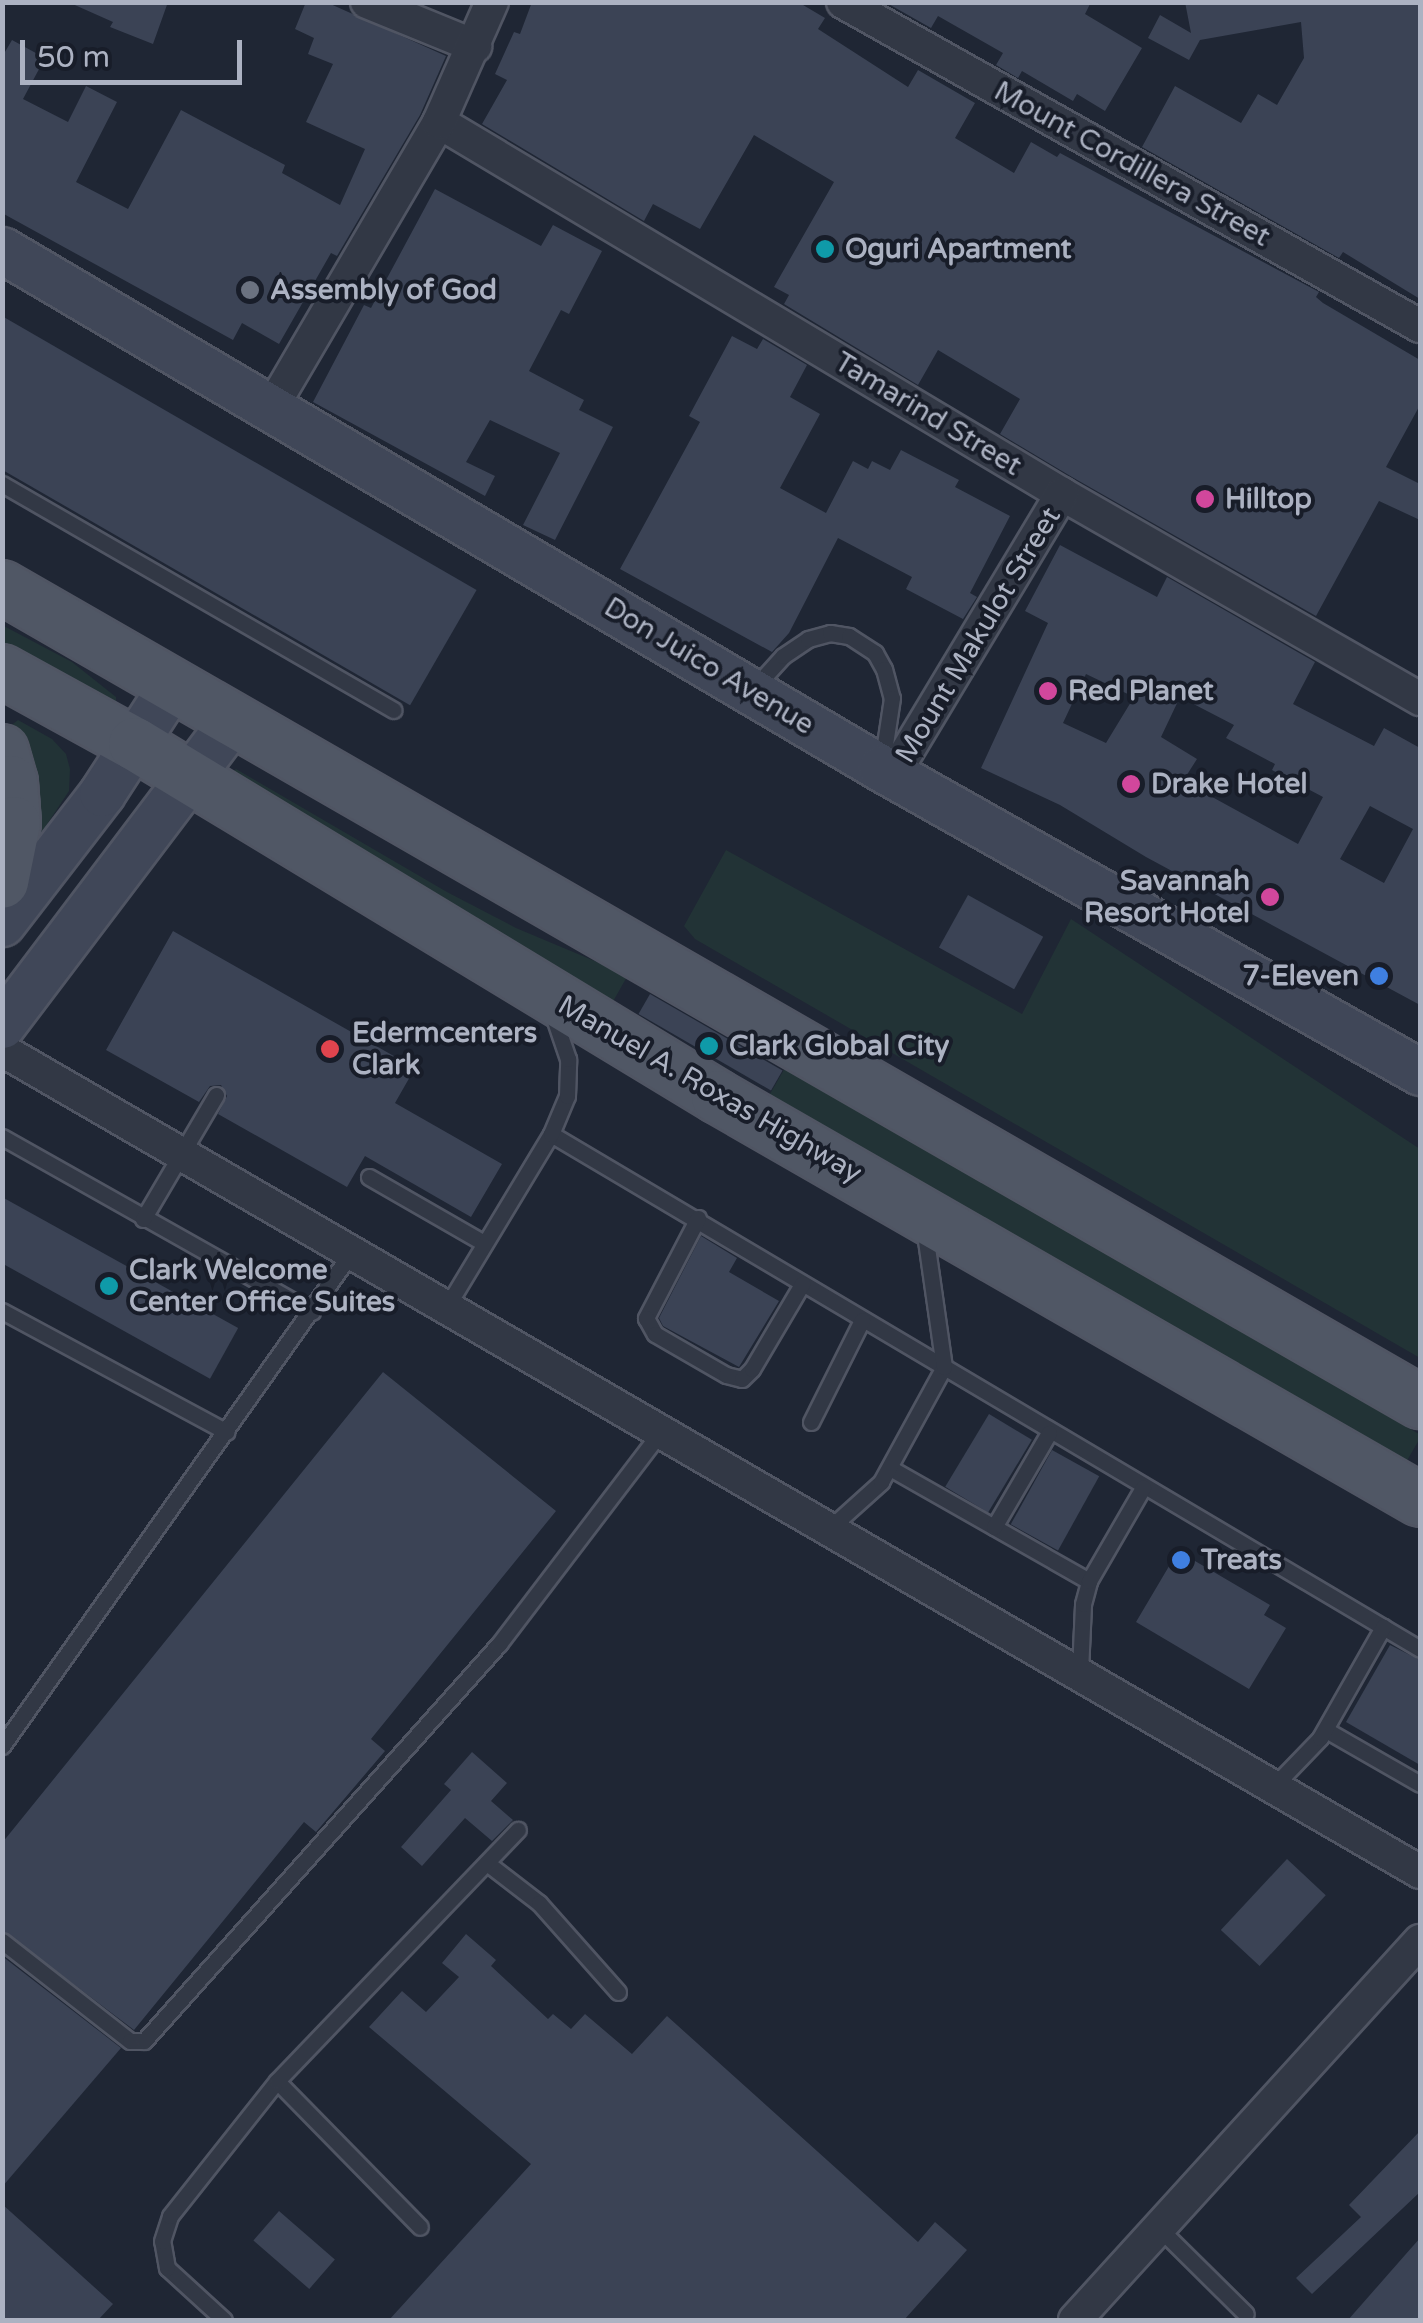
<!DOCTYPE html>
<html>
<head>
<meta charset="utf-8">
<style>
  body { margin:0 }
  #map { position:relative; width:1423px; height:2323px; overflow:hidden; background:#1f2634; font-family:"Varela Round",sans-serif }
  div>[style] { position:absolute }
  .green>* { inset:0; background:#223336; transform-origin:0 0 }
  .building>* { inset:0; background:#3b4355; transform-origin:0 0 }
  .roads { filter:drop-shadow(2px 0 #505563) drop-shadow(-2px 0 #505563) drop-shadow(0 2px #505563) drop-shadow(0 -2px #505563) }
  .service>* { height:15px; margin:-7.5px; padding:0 7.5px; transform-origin:7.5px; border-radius:7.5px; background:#323845 }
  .minor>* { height:32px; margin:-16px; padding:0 16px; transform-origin:16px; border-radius:16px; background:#323845 }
  .secondary>* { height:45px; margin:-22.5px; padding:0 22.5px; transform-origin:22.5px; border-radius:22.5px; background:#404758 }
  .primary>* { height:52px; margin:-26px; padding:0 26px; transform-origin:26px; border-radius:26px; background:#505765 }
  .dots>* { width:28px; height:28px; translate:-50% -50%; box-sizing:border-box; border:5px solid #181d29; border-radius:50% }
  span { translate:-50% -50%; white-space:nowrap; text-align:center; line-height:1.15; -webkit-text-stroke:8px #181d29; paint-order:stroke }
  .street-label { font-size:28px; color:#acb2c2 }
  .poi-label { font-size:28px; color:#acb2c2; font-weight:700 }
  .left { translate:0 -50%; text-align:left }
  .right { translate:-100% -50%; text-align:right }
  .frame { position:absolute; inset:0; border:5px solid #acb2c2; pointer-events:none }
  .scale { position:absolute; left:20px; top:40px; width:222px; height:45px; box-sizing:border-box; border:5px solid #acb2c2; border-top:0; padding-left:12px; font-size:30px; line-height:35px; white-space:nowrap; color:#acb2c2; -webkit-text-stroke:8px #181d29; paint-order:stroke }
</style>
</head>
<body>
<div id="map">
  <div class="green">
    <div style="clip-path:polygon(2px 625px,72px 662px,116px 697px,116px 705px,3px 647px)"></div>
    <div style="clip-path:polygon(18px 720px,52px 739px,66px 754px,70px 769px,69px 791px,34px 844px,9px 727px)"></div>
    <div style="clip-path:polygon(236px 769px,447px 892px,516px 928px,628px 975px,611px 1005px,228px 775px)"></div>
    <div style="clip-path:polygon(726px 850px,1022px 1014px,1071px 919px,1420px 1149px,1420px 1358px,695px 939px,684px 926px)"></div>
    <div style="left:785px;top:1068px;width:735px;height:33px;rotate:30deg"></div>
  </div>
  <div class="building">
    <div style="clip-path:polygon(68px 2px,168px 2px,153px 44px,110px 27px,113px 22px)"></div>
    <div style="clip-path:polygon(306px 2px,326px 2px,446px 56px,420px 115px,337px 256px,331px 253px,279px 344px,242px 323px,233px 340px,2px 213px,2px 57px,12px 40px,45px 58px,23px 99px,68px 122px,86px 86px,117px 102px,76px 182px,128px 209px,181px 110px,285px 165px,282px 173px,340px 205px,365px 149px,306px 122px,333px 64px,308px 54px,314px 38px,295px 29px)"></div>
    <div style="clip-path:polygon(532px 2px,798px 2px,825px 18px,818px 29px,908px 87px,918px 70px,975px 103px,955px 138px,1014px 173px,1031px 142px,1057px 157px,1060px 153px,1319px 292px,1316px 297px,1323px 303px,1420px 360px,1420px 405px,1386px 467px,1420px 484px,1420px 520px,1379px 501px,1316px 616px,1072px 477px,1000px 434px,1020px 399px,938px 350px,918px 385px,784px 304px,789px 295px,774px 287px,834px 182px,754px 135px,700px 229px,653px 204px,644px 221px,482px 124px,507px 80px,495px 74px,514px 32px,520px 34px)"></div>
    <div style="clip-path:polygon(885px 2px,1091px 2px,1085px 14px,1142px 48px,1105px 111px,1077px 94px,1073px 101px,1022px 71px,1018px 78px,996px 65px,1003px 53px,938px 16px,931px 28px)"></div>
    <div style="clip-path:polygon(1185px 2px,1420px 2px,1420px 299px,1343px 252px,1339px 258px,1142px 147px,1175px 86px,1241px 123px,1258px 94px,1277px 105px,1304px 58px,1301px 22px,1200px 40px,1189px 60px,1148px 38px,1160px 15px,1191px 33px)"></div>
    <div style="clip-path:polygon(435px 189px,541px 246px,553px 225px,602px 251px,569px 314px,561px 310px,529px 371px,584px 400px,579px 410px,613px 427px,555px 540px,523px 525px,560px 453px,490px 420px,466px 462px,495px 476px,485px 496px,313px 402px,364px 305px,371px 308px)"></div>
    <div style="left:2px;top:316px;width:548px;height:133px;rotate:30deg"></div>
    <div style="clip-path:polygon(732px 336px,757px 349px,763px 339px,807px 365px,790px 397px,820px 414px,780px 488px,826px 513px,853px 461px,868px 469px,872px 461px,890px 470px,901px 450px,959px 480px,955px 487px,1010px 516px,970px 593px,977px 597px,963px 619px,906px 589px,912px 577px,838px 538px,789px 633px,772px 652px,620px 569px,700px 422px,689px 416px)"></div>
    <div style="clip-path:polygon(evenodd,1060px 545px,1157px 597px,1167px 577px,1315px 662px,1293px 704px,1374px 746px,1384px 728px,1420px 748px,1420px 1005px,1146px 857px,1060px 805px,981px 768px,1048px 623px,1025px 611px,1060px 545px,1086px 674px,1134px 697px,1106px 743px,1063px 723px,1086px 674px,1060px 545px,1180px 697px,1234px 725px,1226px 738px,1275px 764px,1272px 770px,1323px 797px,1298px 844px,1183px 781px,1197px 759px,1161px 737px,1180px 697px,1060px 545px,1370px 806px,1413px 829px,1384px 883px,1340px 859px,1370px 806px)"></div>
    <div style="left:968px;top:895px;width:86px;height:60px;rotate:29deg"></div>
    <div style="clip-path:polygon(173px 931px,415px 1068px,395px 1103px,502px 1164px,471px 1217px,365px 1156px,347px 1187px,218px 1114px,227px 1096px,221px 1085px,210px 1086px,199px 1102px,106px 1050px)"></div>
    <div style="left:650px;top:994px;width:153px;height:23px;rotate:30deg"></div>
    <div style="left:2px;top:1197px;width:270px;height:58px;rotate:29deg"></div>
    <div style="clip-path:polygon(701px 1236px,737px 1258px,729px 1272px,779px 1301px,739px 1367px,663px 1326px,659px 1318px)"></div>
    <div style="clip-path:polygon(383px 1372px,556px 1511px,371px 1739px,385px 1751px,316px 1832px,304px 1822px,134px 2030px,2px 1930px,2px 1843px)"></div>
    <div style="left:989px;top:1414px;width:50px;height:85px;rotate:31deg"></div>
    <div style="left:1052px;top:1450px;width:54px;height:85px;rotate:29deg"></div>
    <div style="clip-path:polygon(1178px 1551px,1270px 1605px,1264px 1615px,1286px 1628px,1249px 1689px,1136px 1622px)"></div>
    <div style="clip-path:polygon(1390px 1645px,1420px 1660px,1420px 1765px,1346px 1722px)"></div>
    <div style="clip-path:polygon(472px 1752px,507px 1783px,491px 1801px,513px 1820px,492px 1841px,465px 1818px,422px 1866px,401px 1847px,451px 1790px,444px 1784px)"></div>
    <div style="left:1287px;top:1859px;width:53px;height:97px;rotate:43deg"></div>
    <div style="clip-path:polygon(466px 1934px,496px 1960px,491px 1966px,548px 2019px,553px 2014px,571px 2029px,585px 2014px,632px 2054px,667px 2016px,918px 2242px,935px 2222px,967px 2250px,904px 2320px,389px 2320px,531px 2164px,369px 2027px,402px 1991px,426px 2012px,459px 1977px,442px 1963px)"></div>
    <div style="clip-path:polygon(2px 1956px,121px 2048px,2px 2187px)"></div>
    <div style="clip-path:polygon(1420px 2131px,1420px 2192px,1312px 2294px,1296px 2278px,1361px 2217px,1349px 2205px)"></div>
    <div style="clip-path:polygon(2px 2204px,113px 2304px,98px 2320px,2px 2320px)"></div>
    <div style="left:279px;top:2211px;width:74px;height:39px;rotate:41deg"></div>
    <div style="clip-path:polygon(1420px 2238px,1420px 2320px,1348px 2320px)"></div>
  </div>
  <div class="roads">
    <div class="service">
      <div style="left:2px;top:484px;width:452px;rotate:30deg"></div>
      <div style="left:754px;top:688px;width:43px;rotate:-47.8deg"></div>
      <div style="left:783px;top:656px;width:30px;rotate:-34deg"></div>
      <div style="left:808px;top:639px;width:23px;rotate:-15deg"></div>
      <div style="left:830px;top:633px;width:19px;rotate:9deg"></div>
      <div style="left:849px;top:636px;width:31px;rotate:33deg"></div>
      <div style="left:875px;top:653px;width:18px;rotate:61deg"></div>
      <div style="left:884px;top:669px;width:30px;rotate:75deg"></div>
      <div style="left:892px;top:698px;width:67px;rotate:98.6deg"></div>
      <div style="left:551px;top:1134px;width:1010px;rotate:30.65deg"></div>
      <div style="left:2px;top:1137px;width:356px;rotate:29.4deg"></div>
      <div style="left:369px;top:1177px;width:133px;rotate:29.9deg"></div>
      <div style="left:698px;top:1218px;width:113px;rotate:117.5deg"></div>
      <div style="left:646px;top:1318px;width:18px;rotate:61deg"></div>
      <div style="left:655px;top:1334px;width:82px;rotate:30deg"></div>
      <div style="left:726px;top:1375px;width:16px;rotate:14deg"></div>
      <div style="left:742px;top:1379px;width:14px;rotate:-45deg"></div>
      <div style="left:752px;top:1369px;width:99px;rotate:-59.5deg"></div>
      <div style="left:143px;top:1219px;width:144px;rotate:-59.5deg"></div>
      <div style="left:446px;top:1308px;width:203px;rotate:-58.9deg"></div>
      <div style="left:551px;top:1134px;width:41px;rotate:-67.2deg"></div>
      <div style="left:567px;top:1096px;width:37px;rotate:-88deg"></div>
      <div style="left:568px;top:1059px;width:50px;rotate:-108.8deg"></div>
      <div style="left:2px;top:1311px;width:255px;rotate:28.3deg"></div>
      <div style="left:811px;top:1422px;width:114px;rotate:-63.4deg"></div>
      <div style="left:890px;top:1468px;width:229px;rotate:29.6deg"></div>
      <div style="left:994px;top:1527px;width:109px;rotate:-59.7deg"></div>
      <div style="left:830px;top:1528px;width:69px;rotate:-42deg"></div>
      <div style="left:881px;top:1482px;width:131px;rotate:-61.3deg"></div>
      <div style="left:944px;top:1367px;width:141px;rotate:-98.1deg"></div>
      <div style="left:1080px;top:1671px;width:67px;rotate:-87.4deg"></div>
      <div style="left:1083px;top:1604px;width:24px;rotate:-75deg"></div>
      <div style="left:1089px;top:1581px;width:108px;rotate:-59.9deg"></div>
      <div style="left:1326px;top:1730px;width:108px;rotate:29.9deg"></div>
      <div style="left:2px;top:1746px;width:604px;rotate:-54.7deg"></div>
      <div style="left:1271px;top:1789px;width:71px;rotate:-46.1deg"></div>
      <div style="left:1320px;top:1738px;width:128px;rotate:-60.4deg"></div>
      <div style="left:487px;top:1863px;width:66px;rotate:37.6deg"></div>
      <div style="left:539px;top:1903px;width:119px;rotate:48.4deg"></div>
      <div style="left:2px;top:1941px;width:162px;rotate:38deg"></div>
      <div style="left:130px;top:2041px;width:14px"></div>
      <div style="left:144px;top:2041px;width:533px;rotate:-48.2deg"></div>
      <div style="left:499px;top:1644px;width:265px;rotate:-52.7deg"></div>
      <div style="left:277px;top:2081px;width:204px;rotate:45.6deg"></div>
      <div style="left:1159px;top:2228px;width:122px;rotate:44.7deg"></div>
      <div style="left:224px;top:2320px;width:77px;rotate:-137.6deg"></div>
      <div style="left:167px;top:2268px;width:27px;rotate:-100deg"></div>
      <div style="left:162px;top:2241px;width:26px;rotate:-72deg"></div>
      <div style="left:170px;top:2216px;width:172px;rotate:-51.6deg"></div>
      <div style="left:277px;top:2081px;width:348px;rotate:-46.2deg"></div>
    </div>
    <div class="minor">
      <div style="left:367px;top:2px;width:117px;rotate:22.2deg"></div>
      <div style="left:843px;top:2px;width:662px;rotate:29.32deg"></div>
      <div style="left:439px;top:122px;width:726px;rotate:30.84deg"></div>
      <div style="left:1062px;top:494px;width:413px;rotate:29.8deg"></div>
      <div style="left:272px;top:407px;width:330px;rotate:-59.6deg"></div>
      <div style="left:439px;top:122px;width:131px;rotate:-66.2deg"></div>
      <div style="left:893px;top:775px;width:328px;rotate:-59deg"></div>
      <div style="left:2px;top:1050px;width:1639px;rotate:30.1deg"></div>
      <div style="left:1075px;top:2320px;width:513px;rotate:-47.69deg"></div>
    </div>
    <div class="secondary">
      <div style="left:2px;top:250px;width:1020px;rotate:30.51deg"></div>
      <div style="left:881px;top:768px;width:619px;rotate:29.42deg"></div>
      <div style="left:2px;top:923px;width:164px;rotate:-52.4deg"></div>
      <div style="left:102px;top:793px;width:129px;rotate:-57.1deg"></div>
      <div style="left:2px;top:1025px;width:383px;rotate:-52.9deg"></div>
    </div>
    <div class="primary">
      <div style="left:2px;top:587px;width:1636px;rotate:29.89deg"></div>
      <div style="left:2px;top:671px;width:152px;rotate:28.8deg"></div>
      <div style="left:135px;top:744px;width:682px;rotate:31.19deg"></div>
      <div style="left:718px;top:1097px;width:809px;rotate:29.86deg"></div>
      <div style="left:2px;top:751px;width:32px;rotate:74deg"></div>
      <div style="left:11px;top:782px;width:41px;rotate:85.8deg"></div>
      <div style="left:14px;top:823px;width:60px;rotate:101.5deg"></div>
    </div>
  </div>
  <div class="dots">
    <div style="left:825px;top:249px;background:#0f9aa8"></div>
    <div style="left:250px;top:290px;background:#6b7280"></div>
    <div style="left:1205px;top:499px;background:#d1479c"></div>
    <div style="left:1048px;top:691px;background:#d1479c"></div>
    <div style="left:1131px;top:784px;background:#d1479c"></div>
    <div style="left:1270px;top:897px;background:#d1479c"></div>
    <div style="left:1379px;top:976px;background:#3f7fe0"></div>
    <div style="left:709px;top:1046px;background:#0f9aa8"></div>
    <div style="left:330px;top:1049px;background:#e0444e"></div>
    <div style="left:109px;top:1286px;background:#0f9aa8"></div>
    <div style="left:1181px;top:1560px;background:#3f7fe0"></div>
  </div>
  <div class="street-label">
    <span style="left:1132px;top:164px;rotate:29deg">Mount Cordillera Street</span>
    <span style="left:928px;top:414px;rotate:31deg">Tamarind Street</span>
    <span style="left:978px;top:635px;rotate:-59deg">Mount Makulot Street</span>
    <span style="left:709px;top:666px;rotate:31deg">Don Juico Avenue</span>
    <span style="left:710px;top:1089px;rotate:30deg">Manuel A. Roxas Highway</span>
  </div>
  <div class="poi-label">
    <span class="left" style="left:845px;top:249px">Oguri Apartment</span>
    <span class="left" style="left:270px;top:290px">Assembly of God</span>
    <span class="left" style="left:1225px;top:499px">Hilltop</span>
    <span class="left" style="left:1068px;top:691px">Red Planet</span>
    <span class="left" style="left:1151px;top:784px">Drake Hotel</span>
    <span class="right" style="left:1250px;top:897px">Savannah<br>Resort Hotel</span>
    <span class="right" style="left:1359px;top:976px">7-Eleven</span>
    <span class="left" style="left:352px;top:1049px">Edermcenters<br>Clark</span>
    <span class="left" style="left:729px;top:1046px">Clark Global City</span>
    <span class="left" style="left:129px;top:1286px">Clark Welcome<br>Center Office Suites</span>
    <span class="left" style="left:1201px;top:1560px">Treats</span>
  </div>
  <div class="frame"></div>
  <div class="scale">50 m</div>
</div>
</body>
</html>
